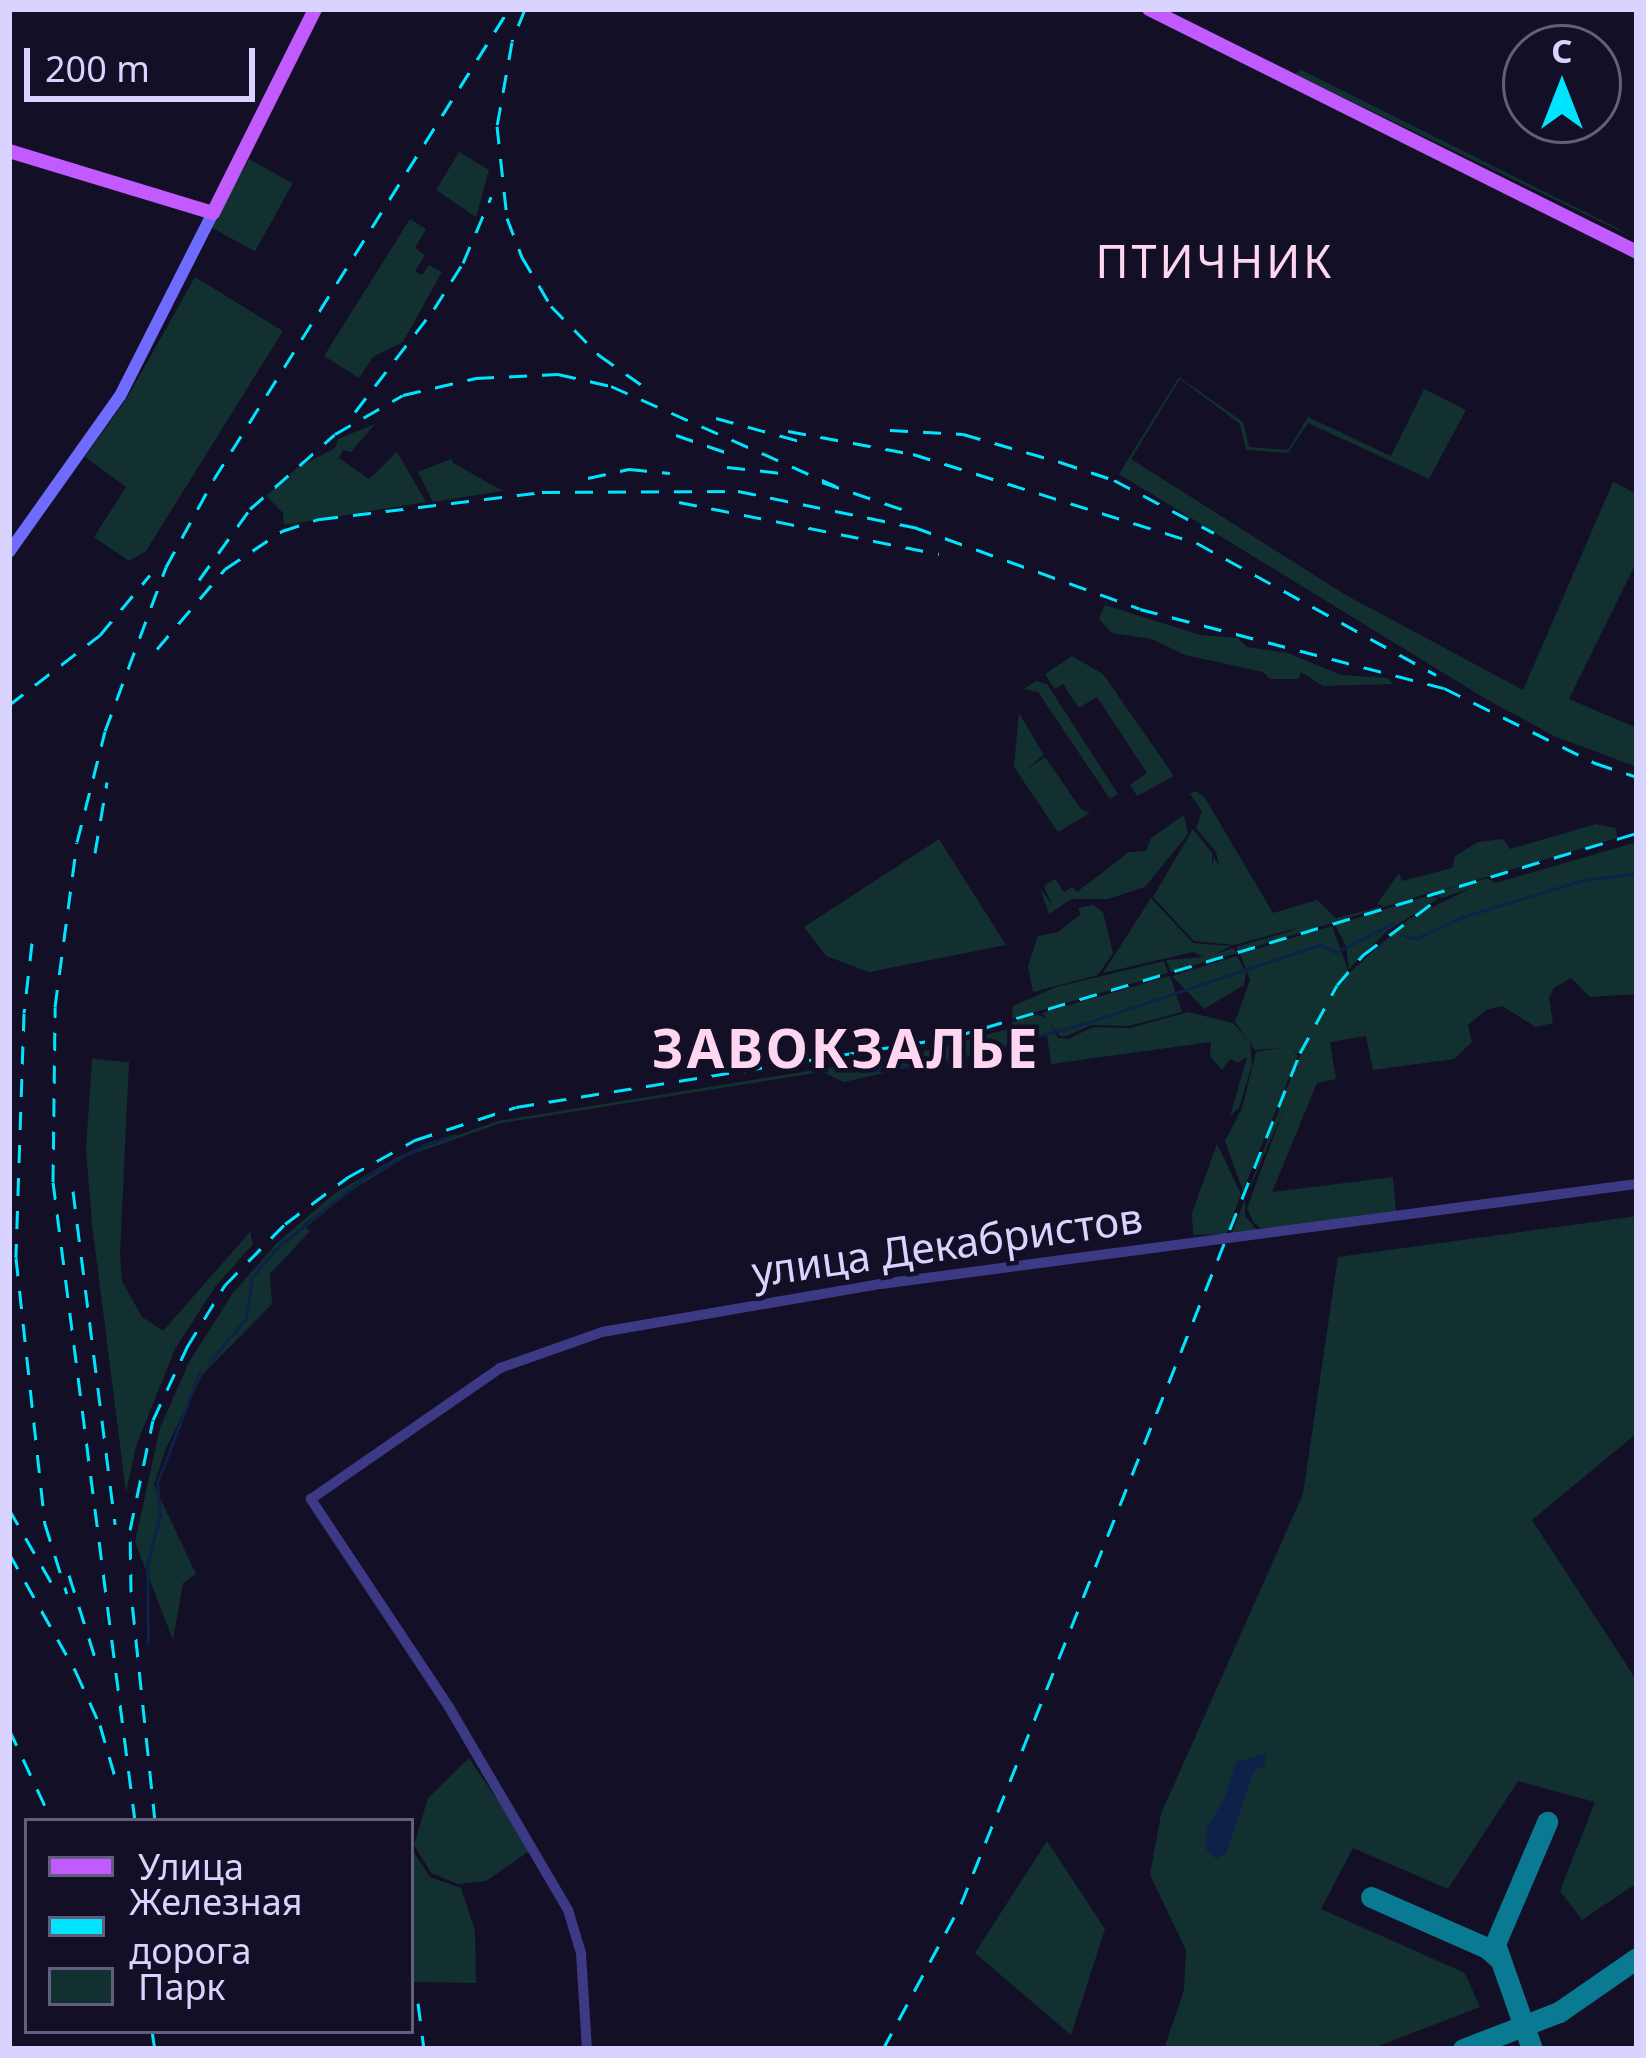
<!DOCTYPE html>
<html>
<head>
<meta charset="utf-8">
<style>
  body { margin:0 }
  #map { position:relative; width:1646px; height:2058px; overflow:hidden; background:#130f26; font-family:"Noto Sans",sans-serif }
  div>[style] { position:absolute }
  .green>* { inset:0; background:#12302f; transform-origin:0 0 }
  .water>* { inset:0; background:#0c2248 }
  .stream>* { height:3px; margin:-1.5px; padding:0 1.5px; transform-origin:1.5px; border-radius:1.5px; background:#0c2248 }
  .taxiway>* { height:21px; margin:-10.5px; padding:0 10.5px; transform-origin:10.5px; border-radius:10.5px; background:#0a7a92 }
  .tertiary>* { height:10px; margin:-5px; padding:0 5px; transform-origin:5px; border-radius:5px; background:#3d3a85 }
  .secondary>* { height:12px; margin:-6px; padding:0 6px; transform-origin:6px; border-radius:6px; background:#6f6bff }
  .primary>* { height:14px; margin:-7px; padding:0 7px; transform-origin:7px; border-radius:7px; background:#c25bff }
  .rail>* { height:3px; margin-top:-1.5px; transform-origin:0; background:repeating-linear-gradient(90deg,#00e5ff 0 18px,transparent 0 33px) }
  span { translate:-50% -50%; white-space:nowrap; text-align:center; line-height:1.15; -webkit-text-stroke:9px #130f26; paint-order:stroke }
  .street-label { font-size:42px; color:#d9d4ff }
  .neighbourhood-label { font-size:45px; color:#ffd6f0; letter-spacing:3px }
  .district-label { font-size:54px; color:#ffd6f0; font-weight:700; letter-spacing:3px }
  .frame { position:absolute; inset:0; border:12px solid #d9d4ff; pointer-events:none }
  .legend { position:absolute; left:24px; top:1818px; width:390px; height:216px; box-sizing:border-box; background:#130f26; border:3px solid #625e7d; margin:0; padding:15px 21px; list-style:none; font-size:36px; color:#d9d4ff }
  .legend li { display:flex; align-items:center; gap:24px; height:60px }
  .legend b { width:60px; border:3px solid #625e7d }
  .north { position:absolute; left:1502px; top:24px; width:120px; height:120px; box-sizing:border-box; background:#130f26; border:3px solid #625e7d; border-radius:50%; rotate:0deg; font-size:33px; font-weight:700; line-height:48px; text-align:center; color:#d9d4ff }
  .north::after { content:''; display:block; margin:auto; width:42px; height:54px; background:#00e5ff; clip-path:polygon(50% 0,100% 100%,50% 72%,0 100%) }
  .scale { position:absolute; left:24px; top:48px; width:231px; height:54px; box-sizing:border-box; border:6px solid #d9d4ff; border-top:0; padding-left:15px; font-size:36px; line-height:42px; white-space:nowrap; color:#d9d4ff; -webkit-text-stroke:9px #130f26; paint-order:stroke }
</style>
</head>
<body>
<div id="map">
  <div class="green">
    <div style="clip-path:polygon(1301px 70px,1617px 228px,1626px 234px,1295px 74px)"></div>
    <div style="clip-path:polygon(459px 152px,489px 170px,476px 217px,436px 190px)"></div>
    <div style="left:249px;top:159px;width:50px;height:78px;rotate:29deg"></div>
    <div style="clip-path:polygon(410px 219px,426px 229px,415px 248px,425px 255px,415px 271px,422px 275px,429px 265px,442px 272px,403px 342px,373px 357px,359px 378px,324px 356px)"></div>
    <div style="clip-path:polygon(195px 277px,283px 331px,146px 551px,129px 561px,94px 537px,126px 487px,85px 457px,127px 398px)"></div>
    <div style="clip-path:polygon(1179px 377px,1243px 422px,1249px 447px,1288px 450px,1308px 417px,1391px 456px,1424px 389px,1466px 410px,1429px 479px,1308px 423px,1288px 453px,1246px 450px,1240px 424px,1180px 379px,1131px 459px,1344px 594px,1523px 690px,1613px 482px,1637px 494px,1637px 561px,1569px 699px,1637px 728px,1637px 767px,1554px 736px,1481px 696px,1119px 474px)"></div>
    <div style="clip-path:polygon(375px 424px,351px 452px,343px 450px,339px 458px,369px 479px,397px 452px,426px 502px,284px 525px,283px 513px,266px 496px,298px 467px,335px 448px,338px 439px)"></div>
    <div style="clip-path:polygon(451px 459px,453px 463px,503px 491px,433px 502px,418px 472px)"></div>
    <div style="clip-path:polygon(1105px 605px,1200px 635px,1238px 638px,1247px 647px,1288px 653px,1341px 675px,1388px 678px,1393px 684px,1323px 686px,1301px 672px,1298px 679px,1270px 679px,1263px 672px,1185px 655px,1152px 639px,1112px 633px,1099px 619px)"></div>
    <div style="clip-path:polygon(1072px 656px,1103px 674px,1174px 776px,1137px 796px,1130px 785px,1147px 773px,1097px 697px,1079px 708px,1063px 684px,1055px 689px,1045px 674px)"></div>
    <div style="clip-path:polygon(1036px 681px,1047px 684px,1118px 794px,1110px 799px,1038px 692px,1024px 689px)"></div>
    <div style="clip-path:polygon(1019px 713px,1044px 755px,1025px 770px,1045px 757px,1081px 809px,1090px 813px,1058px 832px,1014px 767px)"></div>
    <div style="clip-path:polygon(1195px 791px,1205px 798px,1273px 913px,1317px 900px,1336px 918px,1384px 906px,1377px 904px,1399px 873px,1402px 881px,1452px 868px,1455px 856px,1478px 842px,1503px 839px,1510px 849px,1596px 824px,1616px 828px,1617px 838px,1436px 892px,1488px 878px,1495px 883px,1637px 842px,1637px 994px,1590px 997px,1571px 978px,1554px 988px,1549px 998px,1553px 1023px,1536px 1027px,1502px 1006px,1486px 1010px,1468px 1025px,1472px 1042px,1454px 1059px,1373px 1070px,1366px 1036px,1330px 1042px,1336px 1079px,1317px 1083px,1272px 1192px,1393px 1177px,1396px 1212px,1263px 1230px,1254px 1223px,1247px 1208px,1283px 1111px,1245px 1199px,1245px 1216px,1258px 1231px,1232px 1233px,1300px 1055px,1306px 1055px,1292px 1052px,1298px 1055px,1243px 1191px,1225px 1141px,1242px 1108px,1256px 1052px,1280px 1048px,1255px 1050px,1235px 1022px,1250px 980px,1240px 954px,1332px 926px,1349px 973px,1409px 919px,1471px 888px,1442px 898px,1429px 893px,1238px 952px,1236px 947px,1291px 931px,1297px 928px,1234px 945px,1194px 941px,1153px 897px,1193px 829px,1212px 853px,1212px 867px,1214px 857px,1219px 866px,1216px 852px,1196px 828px,1202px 811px,1190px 794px)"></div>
    <div style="clip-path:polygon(1184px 815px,1188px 834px,1145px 887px,1108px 899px,1071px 899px,1049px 914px,1040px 888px,1052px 905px,1044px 886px,1055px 879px,1064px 892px,1072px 887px,1077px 892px,1129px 852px,1146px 851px,1151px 838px)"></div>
    <div style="clip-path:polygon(939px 839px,1006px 945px,869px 972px,826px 956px,804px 927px)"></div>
    <div style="clip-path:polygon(1430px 895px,1438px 899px,1387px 931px,1349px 969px,1346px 946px,1335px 925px)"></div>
    <div style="clip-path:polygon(1151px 898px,1193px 943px,1231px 946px,1215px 954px,1233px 948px,1237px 953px,1171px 972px,1166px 960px,1203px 957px,1193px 952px,1103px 973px)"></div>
    <div style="clip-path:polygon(1093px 905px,1103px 912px,1113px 953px,1098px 975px,1033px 992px,1028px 966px,1038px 936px,1058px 932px,1081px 914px,1078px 908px)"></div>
    <div style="clip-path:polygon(1237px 956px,1246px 973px,1244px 985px,1204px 1009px,1172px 976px)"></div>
    <div style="clip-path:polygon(1164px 961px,1168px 973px,1012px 1019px,1013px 1006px,1056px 987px)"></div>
    <div style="clip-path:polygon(1170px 976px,1182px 1012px,1129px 1026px,1092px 1025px,1066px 1036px,1060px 1036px,1042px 1013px)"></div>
    <div style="clip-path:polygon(1188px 1012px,1233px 1023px,1250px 1042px,1252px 1065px,1239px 1108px,1230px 1116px,1247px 1057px,1238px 1063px,1230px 1059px,1222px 1070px,1210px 1056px,1211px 1042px,1051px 1064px,1047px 1035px,1015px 1042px,1012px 1022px,1038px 1015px,1048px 1019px,1058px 1038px,1068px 1039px,1093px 1027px,1130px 1028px)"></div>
    <div style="clip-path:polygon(1009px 1029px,1013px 1044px,844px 1082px,822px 1072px,501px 1123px,407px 1156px,333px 1202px,303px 1225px,310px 1231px,270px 1274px,272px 1304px,203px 1374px,166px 1448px,154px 1485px,196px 1574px,183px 1583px,173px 1640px,135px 1542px,160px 1428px,189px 1362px,233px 1293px,277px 1243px,335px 1193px,401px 1155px,498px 1121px,913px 1054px)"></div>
    <div style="clip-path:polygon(92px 1059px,129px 1062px,120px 1253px,122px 1281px,142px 1317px,163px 1331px,250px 1232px,253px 1244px,215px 1287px,175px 1349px,136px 1446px,126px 1493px,92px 1224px,86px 1150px)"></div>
    <div style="clip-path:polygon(1217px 1144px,1241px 1194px,1226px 1234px,1193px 1235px,1192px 1213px)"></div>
    <div style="clip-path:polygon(1637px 1216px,1637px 1433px,1532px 1520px,1637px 1681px,1637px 1883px,1582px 1920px,1560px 1891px,1595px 1802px,1518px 1781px,1448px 1889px,1353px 1848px,1321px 1909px,1465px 1973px,1480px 2007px,1371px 2049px,1164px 2049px,1184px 1990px,1186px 1950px,1150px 1875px,1161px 1814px,1303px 1494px,1338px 1257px)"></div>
    <div style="clip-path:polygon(469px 1758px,531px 1850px,486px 1881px,458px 1884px,431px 1873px,414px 1845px,428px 1798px)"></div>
    <div style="clip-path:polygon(1047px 1841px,1105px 1929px,1071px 2035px,975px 1953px)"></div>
    <div style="clip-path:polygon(411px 1848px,430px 1877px,461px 1888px,475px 1931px,476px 1983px,411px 1982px)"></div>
  </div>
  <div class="water">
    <div style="clip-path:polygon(1266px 1753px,1265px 1765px,1254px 1771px,1226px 1854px,1216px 1859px,1206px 1850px,1207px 1827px,1225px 1798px,1236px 1762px)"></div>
  </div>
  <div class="stream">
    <div style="left:1402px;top:936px;width:15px;rotate:8deg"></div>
    <div style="left:1417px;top:938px;width:50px;rotate:-25deg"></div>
    <div style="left:1462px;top:917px;width:127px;rotate:-17deg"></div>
    <div style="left:1583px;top:880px;width:54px;rotate:-7.4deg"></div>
    <div style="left:871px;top:1071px;width:83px;rotate:-8.3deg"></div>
    <div style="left:953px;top:1059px;width:138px;rotate:-15.1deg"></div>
    <div style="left:1086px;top:1023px;width:246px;rotate:-18.5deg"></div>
    <div style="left:1319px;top:945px;width:18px;rotate:22deg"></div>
    <div style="left:1336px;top:952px;width:63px;rotate:-26.6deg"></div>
    <div style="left:208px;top:1364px;width:60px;rotate:-50.4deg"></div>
    <div style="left:246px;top:1318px;width:41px;rotate:-81.7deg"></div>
    <div style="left:252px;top:1277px;width:41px;rotate:-48.9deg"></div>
    <div style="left:279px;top:1246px;width:109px;rotate:-38.7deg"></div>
    <div style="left:364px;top:1178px;width:68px;rotate:-28.8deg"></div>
    <div style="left:424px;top:1145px;width:32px;rotate:-18deg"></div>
    <div style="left:148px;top:1642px;width:77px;rotate:-90.7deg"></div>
    <div style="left:147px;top:1565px;width:51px;rotate:-75.1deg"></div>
    <div style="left:160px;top:1516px;width:33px;rotate:-95deg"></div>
    <div style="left:157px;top:1483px;width:120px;rotate:-69deg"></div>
  </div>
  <div class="taxiway">
    <div style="left:1371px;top:1897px;width:127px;rotate:23.7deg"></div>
    <div style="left:1487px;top:1948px;width:15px;rotate:42deg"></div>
    <div style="left:1463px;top:2049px;width:103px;rotate:-21.1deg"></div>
    <div style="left:1559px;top:2012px;width:95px;rotate:-34.7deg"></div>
    <div style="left:1532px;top:2049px;width:111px;rotate:-109.4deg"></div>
    <div style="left:1495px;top:1944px;width:133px;rotate:-66.9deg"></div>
  </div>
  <div class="tertiary">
    <div style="left:587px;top:2049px;width:96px;rotate:-93.6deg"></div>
    <div style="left:581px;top:1953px;width:45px;rotate:-106.8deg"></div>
    <div style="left:568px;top:1910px;width:235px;rotate:-120.4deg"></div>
    <div style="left:449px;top:1707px;width:250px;rotate:-123.6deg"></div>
    <div style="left:311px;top:1499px;width:230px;rotate:-34.7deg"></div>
    <div style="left:500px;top:1368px;width:108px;rotate:-19.4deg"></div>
    <div style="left:602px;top:1332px;width:283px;rotate:-9.8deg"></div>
    <div style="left:881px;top:1284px;width:763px;rotate:-7.54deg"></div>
  </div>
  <div class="secondary">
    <div style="left:9px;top:552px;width:191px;rotate:-54.6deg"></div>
    <div style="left:120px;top:396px;width:205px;rotate:-63.1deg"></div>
  </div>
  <div class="primary">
    <div style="left:1149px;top:9px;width:545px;rotate:26.47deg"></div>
    <div style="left:9px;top:151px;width:213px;rotate:16.9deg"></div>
    <div style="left:213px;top:213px;width:228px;rotate:-63.4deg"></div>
  </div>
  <div class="rail">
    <div style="left:525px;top:9px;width:35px;rotate:112deg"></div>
    <div style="left:512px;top:42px;width:85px;rotate:100.1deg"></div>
    <div style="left:497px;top:126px;width:93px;rotate:83.8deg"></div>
    <div style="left:507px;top:218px;width:42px;rotate:69deg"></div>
    <div style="left:522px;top:257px;width:57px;rotate:59.4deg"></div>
    <div style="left:551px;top:306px;width:69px;rotate:45.6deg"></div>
    <div style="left:599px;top:355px;width:57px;rotate:35.1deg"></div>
    <div style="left:355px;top:412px;width:130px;rotate:-52.5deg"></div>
    <div style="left:434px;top:309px;width:54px;rotate:-57.8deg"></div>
    <div style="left:463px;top:263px;width:72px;rotate:-67deg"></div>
    <div style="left:716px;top:418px;width:90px;rotate:15.4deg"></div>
    <div style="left:890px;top:430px;width:73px;rotate:3.1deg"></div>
    <div style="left:963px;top:434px;width:101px;rotate:16.1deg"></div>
    <div style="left:1060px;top:462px;width:57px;rotate:18.4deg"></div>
    <div style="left:1114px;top:480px;width:113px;rotate:27.9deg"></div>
    <div style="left:788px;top:431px;width:127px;rotate:10.4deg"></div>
    <div style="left:913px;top:454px;width:298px;rotate:17.4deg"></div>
    <div style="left:1197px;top:543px;width:273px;rotate:28.9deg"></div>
    <div style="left:676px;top:435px;width:55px;rotate:19.1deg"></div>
    <div style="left:727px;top:467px;width:54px;rotate:6.3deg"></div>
    <div style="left:588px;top:478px;width:42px;rotate:-12.4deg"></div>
    <div style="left:629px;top:469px;width:41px;rotate:5.6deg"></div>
    <div style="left:822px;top:482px;width:96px;rotate:18.8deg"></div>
    <div style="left:679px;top:502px;width:265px;rotate:11.3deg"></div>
    <div style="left:199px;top:580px;width:87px;rotate:-54.3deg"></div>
    <div style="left:250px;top:509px;width:113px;rotate:-41.4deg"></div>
    <div style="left:335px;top:434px;width:78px;rotate:-29.8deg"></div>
    <div style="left:403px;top:395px;width:75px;rotate:-13.1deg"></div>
    <div style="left:476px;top:378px;width:82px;rotate:-2.8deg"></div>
    <div style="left:558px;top:374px;width:54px;rotate:12.8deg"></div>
    <div style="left:611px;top:386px;width:246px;rotate:24deg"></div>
    <div style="left:157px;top:649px;width:105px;rotate:-49.6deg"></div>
    <div style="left:225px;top:569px;width:69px;rotate:-33.7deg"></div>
    <div style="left:282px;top:531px;width:40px;rotate:-18deg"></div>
    <div style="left:320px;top:519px;width:224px;rotate:-6.9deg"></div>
    <div style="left:542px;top:492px;width:196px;rotate:-0.3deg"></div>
    <div style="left:738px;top:491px;width:180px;rotate:11.6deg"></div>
    <div style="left:914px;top:527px;width:240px;rotate:19.9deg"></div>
    <div style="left:1140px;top:609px;width:314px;rotate:14.6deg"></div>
    <div style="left:1444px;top:688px;width:169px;rotate:26.4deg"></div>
    <div style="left:1595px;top:763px;width:44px;rotate:18.4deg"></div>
    <div style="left:9px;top:705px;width:115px;rotate:-37.6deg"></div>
    <div style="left:100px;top:635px;width:78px;rotate:-50.2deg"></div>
    <div style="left:95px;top:853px;width:72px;rotate:-80.4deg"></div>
    <div style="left:32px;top:943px;width:70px;rotate:96.5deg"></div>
    <div style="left:24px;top:1013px;width:245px;rotate:91.9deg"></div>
    <div style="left:16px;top:1258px;width:268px;rotate:83.8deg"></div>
    <div style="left:45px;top:1524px;width:73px;rotate:72.6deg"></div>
    <div style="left:73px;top:1191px;width:336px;rotate:82.8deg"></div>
    <div style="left:9px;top:1509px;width:92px;rotate:60.1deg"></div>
    <div style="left:9px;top:1553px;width:137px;rotate:60.6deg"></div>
    <div style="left:76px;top:1672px;width:58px;rotate:65.6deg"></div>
    <div style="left:100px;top:1725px;width:57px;rotate:73.8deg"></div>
    <div style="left:69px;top:1575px;width:96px;rotate:72.5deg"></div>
    <div style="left:9px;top:1729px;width:102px;rotate:64.9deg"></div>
    <div style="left:135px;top:1821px;width:644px;rotate:-97.31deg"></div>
    <div style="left:53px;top:1182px;width:175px;rotate:-89.3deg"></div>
    <div style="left:55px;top:1007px;width:166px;rotate:-82.4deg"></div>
    <div style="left:77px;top:842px;width:114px;rotate:-75.8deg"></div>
    <div style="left:105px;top:731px;width:175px;rotate:-69.6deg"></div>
    <div style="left:166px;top:567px;width:100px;rotate:-61.4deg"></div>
    <div style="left:214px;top:479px;width:555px;rotate:-57.89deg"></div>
    <div style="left:155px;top:1821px;width:230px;rotate:-96deg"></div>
    <div style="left:131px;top:1592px;width:62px;rotate:-90.9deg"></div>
    <div style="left:130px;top:1530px;width:112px;rotate:-78.2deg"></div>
    <div style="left:153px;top:1420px;width:81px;rotate:-65deg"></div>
    <div style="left:187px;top:1347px;width:73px;rotate:-58.5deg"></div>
    <div style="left:225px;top:1285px;width:86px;rotate:-45.5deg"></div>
    <div style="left:285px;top:1224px;width:79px;rotate:-36.7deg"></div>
    <div style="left:348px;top:1177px;width:77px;rotate:-28.9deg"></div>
    <div style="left:415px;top:1140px;width:106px;rotate:-18.1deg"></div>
    <div style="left:516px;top:1107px;width:443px;rotate:-9.1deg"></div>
    <div style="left:953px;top:1037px;width:714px;rotate:-16.61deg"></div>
    <div style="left:418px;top:2003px;width:46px;rotate:82.6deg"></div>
    <div style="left:152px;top:2031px;width:18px;rotate:81deg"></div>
    <div style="left:883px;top:2049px;width:165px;rotate:-61.7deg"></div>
    <div style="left:961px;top:1904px;width:916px;rotate:-68.28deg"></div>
    <div style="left:1300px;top:1053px;width:77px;rotate:-61.4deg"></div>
    <div style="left:1337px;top:985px;width:40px;rotate:-49deg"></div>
    <div style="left:1363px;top:955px;width:85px;rotate:-36.9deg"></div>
  </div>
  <div class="street-label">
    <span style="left:947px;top:1244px;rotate:-8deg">улица Декабристов</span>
  </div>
  <div class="neighbourhood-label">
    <span style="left:1215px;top:261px">ПТИЧНИК</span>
  </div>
  <div class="district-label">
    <span style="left:846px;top:1047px">ЗАВОКЗАЛЬЕ</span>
  </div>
  <div class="frame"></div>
  <ul class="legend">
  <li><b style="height:15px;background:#c25bff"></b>Улица</li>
  <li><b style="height:15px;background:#00e5ff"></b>Железная дорога</li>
  <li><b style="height:33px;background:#12302f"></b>Парк</li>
  </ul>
  <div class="north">С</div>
  <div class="scale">200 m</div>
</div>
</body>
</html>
